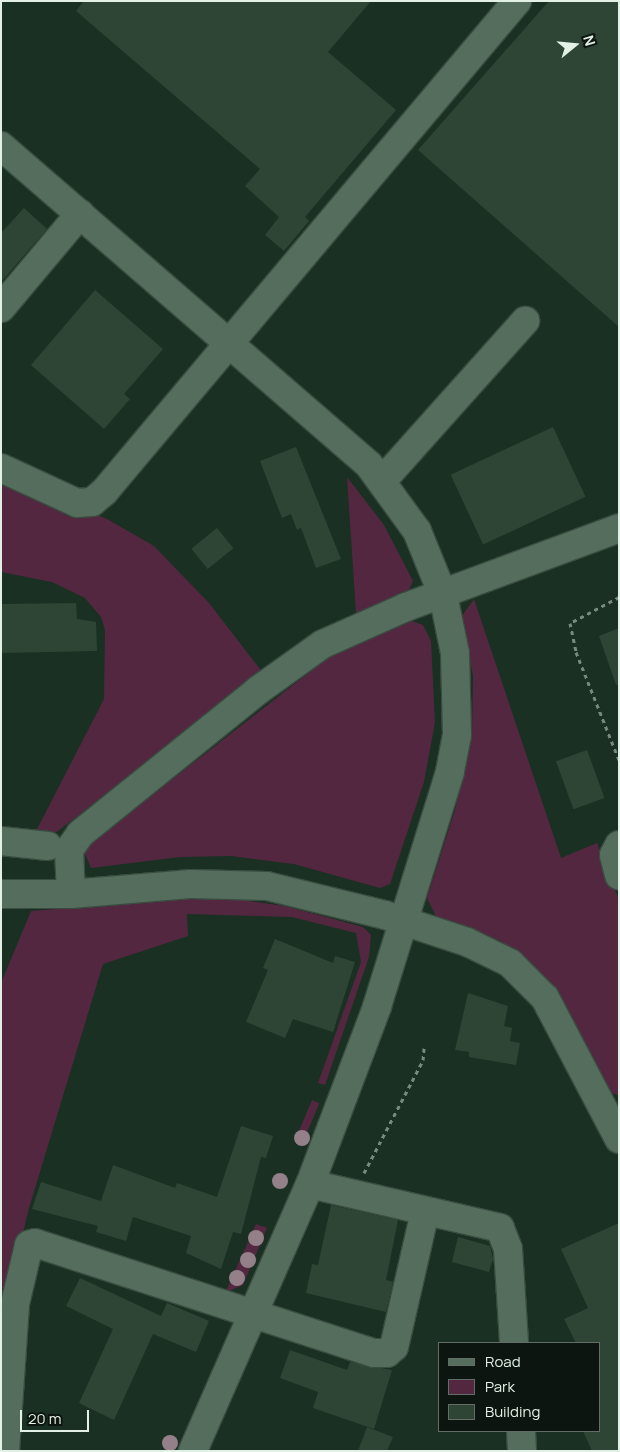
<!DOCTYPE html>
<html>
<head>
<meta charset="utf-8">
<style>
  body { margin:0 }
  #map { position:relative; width:620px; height:1452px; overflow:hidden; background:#193022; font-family:Manrope,sans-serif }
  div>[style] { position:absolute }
  .green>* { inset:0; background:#542741; transform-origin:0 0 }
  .building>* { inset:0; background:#2e4536; transform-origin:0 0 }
  .path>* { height:3px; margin-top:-1.5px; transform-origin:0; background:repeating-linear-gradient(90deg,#788a7e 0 4px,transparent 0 8px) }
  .roads { filter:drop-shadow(1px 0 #394c40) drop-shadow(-1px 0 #394c40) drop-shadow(0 1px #394c40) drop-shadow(0 -1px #394c40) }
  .minor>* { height:28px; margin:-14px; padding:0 14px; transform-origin:14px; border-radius:14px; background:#546d5c }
  .trees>* { width:16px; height:16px; margin:-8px; border-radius:50%; background:#938089 }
  span { translate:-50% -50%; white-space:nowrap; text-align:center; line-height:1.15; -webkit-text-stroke:4px #0c150f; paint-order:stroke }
  .frame { position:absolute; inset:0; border:2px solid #e2f0e6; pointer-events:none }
  .legend { position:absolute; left:438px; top:1342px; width:162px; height:90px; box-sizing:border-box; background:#0c150f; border:1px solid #626d65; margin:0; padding:6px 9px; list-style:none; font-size:15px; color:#e2f0e6 }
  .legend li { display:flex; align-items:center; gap:10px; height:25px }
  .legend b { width:25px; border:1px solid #626d65 }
  .north { position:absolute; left:550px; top:20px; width:50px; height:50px; -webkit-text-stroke:4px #0c150f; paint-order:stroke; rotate:73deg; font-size:14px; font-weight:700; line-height:20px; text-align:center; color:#e2f0e6 }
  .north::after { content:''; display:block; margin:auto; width:18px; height:22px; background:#e2f0e6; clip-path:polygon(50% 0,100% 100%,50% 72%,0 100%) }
  .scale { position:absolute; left:20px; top:1410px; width:69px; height:22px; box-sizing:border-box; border:2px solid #e2f0e6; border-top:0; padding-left:6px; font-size:15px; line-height:18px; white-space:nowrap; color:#e2f0e6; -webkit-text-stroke:4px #0c150f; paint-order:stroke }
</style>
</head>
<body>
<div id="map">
  <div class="green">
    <div style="clip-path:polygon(1px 476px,107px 519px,154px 546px,209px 603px,263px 673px,50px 837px,34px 835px,104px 699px,105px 630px,101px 617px,85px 598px,52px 582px,1px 572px)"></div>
    <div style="clip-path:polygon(347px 477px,384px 525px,413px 581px,407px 595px,356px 613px)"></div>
    <div style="clip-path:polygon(474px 599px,561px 858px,597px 843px,619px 900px,619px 1096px,610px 1092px,564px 1002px,537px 969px,501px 941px,437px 918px,427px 898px,455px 810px,472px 734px,473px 676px,462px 616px)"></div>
    <div style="clip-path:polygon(412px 621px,423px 625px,431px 641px,435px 722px,424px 782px,390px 884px,380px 888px,294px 864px,231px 856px,180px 857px,91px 868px,83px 849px,333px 654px)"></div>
    <div style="clip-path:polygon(184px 899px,234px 899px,285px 906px,363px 927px,371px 935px,369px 957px,325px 1085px,318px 1083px,361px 962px,356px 933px,292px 917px,187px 914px,188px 936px,103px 964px,29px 1208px,9px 1291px,1px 1381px,1px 983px,31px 911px)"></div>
    <div style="left:312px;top:1100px;width:8px;height:44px;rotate:23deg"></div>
    <div style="clip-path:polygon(256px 1224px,267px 1228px,243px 1285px,225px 1293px)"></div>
  </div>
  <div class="building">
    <div style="clip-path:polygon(84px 1px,371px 1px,328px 52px,396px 110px,305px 217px,309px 221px,284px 251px,265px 235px,279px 217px,245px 186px,260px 169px,76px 11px)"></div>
    <div style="clip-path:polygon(549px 1px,619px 1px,619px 327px,418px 150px)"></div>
    <div style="clip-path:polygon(24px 208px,47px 229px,1px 282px,1px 233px)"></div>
    <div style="clip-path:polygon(95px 290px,163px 349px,124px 394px,130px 399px,104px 429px,31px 365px)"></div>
    <div style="left:553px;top:427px;width:77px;height:113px;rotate:65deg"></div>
    <div style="clip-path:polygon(296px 447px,341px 559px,316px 568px,301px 528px,297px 530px,291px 514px,282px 518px,260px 461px)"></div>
    <div style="left:217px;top:528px;width:26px;height:33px;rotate:51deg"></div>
    <div style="clip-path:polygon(76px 603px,77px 619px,96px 622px,97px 651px,1px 653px,1px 604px)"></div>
    <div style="clip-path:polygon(619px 628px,619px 684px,616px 685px,599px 636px)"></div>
    <div style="left:587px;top:750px;width:51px;height:33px;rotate:70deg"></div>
    <div style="clip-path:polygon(275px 939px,333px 963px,335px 956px,355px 962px,333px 1032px,293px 1019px,285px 1038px,246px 1022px,268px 970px,263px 968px)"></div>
    <div style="clip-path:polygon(468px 993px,508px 1006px,504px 1026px,512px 1028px,510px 1041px,520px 1043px,516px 1065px,469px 1057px,469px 1052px,455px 1050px)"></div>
    <div style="clip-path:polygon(241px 1126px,273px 1136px,266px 1158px,261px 1157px,241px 1234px,233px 1232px,221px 1269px,186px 1253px,191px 1236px,133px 1217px,126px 1241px,96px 1232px,98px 1226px,32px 1209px,41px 1182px,101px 1201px,113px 1165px,175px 1188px,177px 1183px,217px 1197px)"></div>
    <div style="clip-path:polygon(331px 1205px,398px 1220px,386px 1280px,393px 1282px,386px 1312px,306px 1293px,312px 1264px,318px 1265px)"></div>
    <div style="clip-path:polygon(619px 1223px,619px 1451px,592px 1451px,583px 1431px,599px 1431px,599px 1343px,576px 1343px,564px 1319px,588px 1308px,561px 1249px)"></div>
    <div style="clip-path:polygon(458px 1237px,490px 1246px,493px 1259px,489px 1272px,452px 1262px)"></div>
    <div style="clip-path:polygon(80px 1278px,161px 1316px,167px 1303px,209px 1321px,196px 1352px,153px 1334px,114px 1420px,79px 1403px,113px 1329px,66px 1306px)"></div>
    <div style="clip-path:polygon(290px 1350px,347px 1370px,350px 1362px,392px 1370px,374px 1429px,313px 1408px,318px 1392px,280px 1378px)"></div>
    <div style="clip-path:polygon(367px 1427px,393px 1437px,387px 1451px,358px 1451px)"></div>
  </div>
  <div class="path">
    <div style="left:619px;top:597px;width:55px;rotate:152deg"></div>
    <div style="left:570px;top:623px;width:30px;rotate:78deg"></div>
    <div style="left:576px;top:652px;width:116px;rotate:68.3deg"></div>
    <div style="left:364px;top:1173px;width:127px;rotate:-62.4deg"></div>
    <div style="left:423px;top:1060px;width:12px;rotate:-85deg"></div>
  </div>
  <div class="roads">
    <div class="minor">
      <div style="left:1px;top:146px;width:487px;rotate:40.9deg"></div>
      <div style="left:369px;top:465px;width:82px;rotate:54deg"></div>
      <div style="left:417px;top:531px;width:69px;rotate:67.9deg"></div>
      <div style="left:443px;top:595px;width:59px;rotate:78.3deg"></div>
      <div style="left:455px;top:653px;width:82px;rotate:88.6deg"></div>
      <div style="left:457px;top:735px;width:38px;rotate:101deg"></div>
      <div style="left:450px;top:772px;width:246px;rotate:107.3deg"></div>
      <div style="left:377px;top:1007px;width:189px;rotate:110.7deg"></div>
      <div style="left:310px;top:1184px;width:292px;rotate:113.7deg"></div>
      <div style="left:1px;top:308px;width:123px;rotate:-50deg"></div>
      <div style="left:1px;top:468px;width:84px;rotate:24.7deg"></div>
      <div style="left:77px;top:503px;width:15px;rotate:-4deg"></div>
      <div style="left:92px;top:502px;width:16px;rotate:-40deg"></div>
      <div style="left:104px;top:492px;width:642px;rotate:-49.93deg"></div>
      <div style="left:382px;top:481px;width:215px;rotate:-48.2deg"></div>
      <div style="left:1px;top:841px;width:47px;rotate:6.1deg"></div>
      <div style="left:619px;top:845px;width:11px;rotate:117deg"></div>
      <div style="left:614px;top:855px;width:21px;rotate:76deg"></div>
      <div style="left:1px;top:894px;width:70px"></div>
      <div style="left:71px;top:894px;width:120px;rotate:-4.8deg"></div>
      <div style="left:191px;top:884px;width:76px;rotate:1.5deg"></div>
      <div style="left:267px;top:886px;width:122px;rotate:13.8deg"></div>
      <div style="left:385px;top:915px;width:86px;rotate:18.2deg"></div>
      <div style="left:467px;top:942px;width:48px;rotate:26deg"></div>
      <div style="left:510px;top:963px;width:49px;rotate:45deg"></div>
      <div style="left:545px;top:998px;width:159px;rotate:62.3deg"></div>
      <div style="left:71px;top:894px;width:44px;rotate:-92.6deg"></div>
      <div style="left:69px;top:850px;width:19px;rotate:-55deg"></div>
      <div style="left:80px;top:834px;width:228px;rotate:-38.9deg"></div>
      <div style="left:257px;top:691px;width:81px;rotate:-35.5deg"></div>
      <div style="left:323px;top:644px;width:91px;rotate:-24deg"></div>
      <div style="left:406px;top:607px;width:227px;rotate:-20.3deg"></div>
      <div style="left:310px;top:1184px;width:195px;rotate:13deg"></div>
      <div style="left:500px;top:1228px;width:22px;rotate:69deg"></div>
      <div style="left:508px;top:1249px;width:94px;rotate:86.3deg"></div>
      <div style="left:521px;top:1431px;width:20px;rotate:87deg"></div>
      <div style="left:5px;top:1451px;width:147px;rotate:-86.1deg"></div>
      <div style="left:15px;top:1304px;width:61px;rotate:-76.7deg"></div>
      <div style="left:29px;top:1245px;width:6px;rotate:-18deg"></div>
      <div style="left:35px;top:1243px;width:356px;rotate:18deg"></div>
      <div style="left:374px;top:1353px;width:13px"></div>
      <div style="left:387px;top:1353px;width:9px;rotate:-41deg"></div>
      <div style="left:394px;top:1347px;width:139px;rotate:-77.1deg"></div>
    </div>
  </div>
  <div class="trees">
    <div style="left:302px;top:1138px"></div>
    <div style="left:280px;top:1181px"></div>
    <div style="left:256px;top:1238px"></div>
    <div style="left:248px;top:1260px"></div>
    <div style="left:237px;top:1278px"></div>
    <div style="left:170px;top:1443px"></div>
  </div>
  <div class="frame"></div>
  <ul class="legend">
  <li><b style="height:6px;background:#546d5c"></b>Road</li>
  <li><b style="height:14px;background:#542741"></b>Park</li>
  <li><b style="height:14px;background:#2e4536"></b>Building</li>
  </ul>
  <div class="north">N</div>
  <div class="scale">20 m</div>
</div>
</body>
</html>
